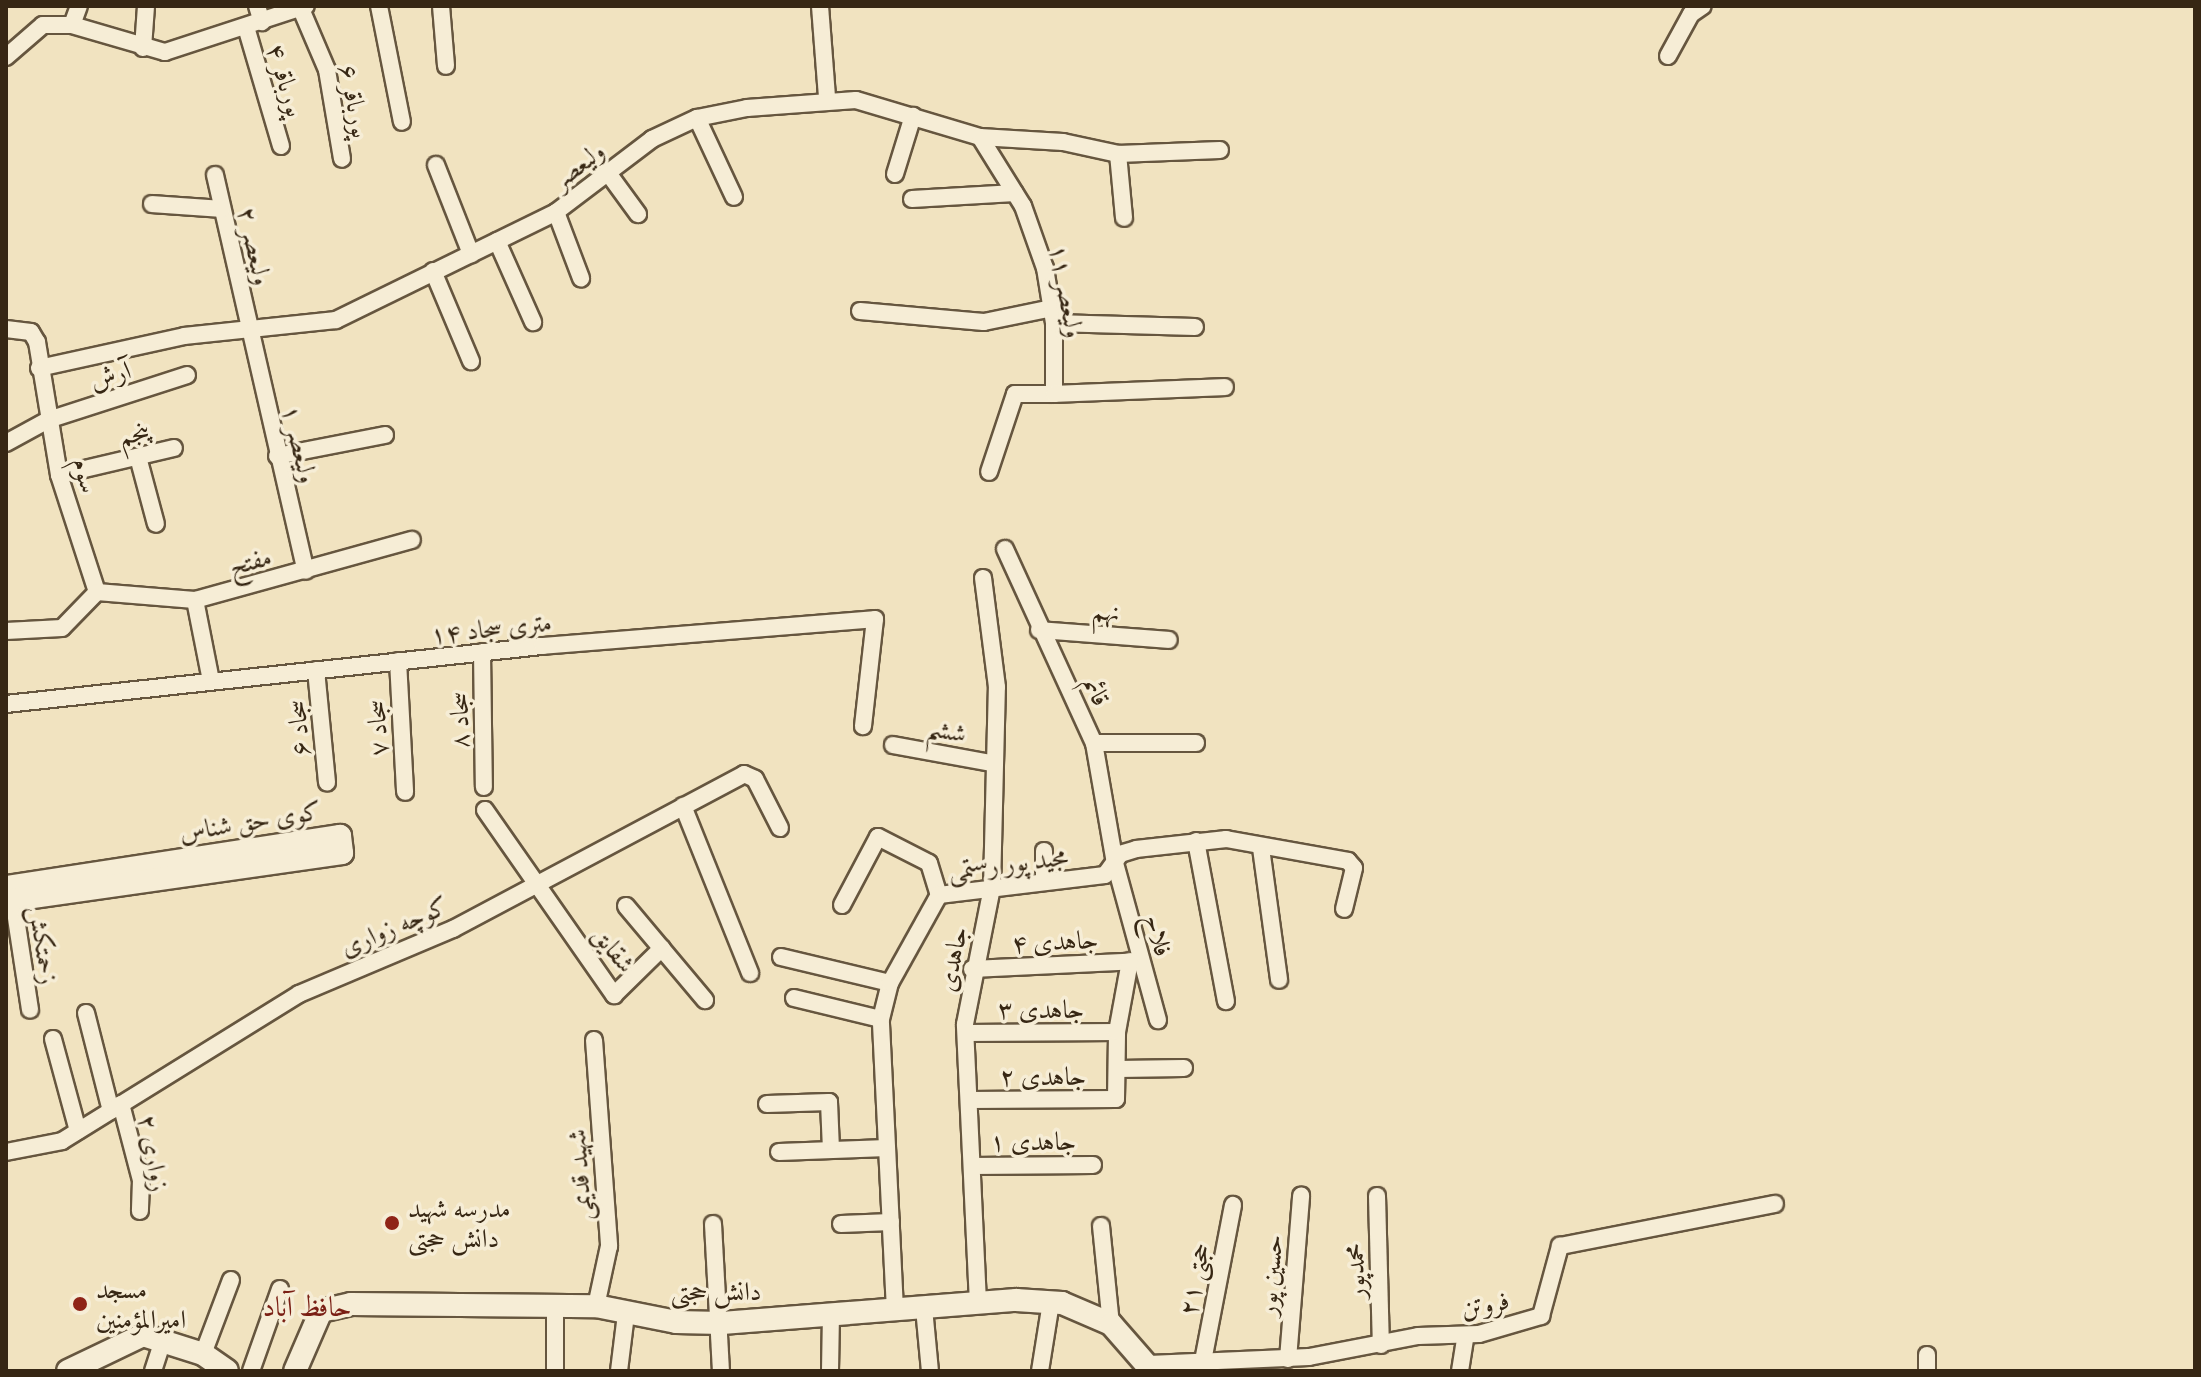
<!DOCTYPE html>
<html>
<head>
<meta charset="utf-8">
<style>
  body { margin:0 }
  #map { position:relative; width:2201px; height:1377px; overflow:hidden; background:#f1e3c0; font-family:"Gentium Book Plus",Amiri,serif }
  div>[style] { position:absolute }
  .roads { filter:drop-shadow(2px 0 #66563f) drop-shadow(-2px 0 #66563f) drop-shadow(0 2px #66563f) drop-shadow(0 -2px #66563f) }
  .street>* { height:16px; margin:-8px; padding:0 8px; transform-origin:8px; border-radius:8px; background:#f6edd6 }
  .secondary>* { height:22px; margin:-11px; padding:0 11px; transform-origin:11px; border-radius:11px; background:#f6edd6 }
  .dots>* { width:22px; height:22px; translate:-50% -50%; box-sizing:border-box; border:4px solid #f6edd6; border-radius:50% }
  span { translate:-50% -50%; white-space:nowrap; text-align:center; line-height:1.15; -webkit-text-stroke:7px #f6edd6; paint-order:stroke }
  .street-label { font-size:26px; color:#372714 }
  .poi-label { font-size:26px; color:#372714 }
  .left { translate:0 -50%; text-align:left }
  .neighbourhood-label { font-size:28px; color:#7a1f14 }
  .frame { position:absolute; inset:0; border:8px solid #372714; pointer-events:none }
</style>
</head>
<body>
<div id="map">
  <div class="roads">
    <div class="street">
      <div style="left:257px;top:6px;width:17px;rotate:73deg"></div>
      <div style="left:379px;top:6px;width:118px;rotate:78.8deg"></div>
      <div style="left:441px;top:6px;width:60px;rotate:85.2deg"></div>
      <div style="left:820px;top:6px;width:92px;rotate:85.6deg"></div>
      <div style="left:301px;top:9px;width:66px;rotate:66.9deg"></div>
      <div style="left:327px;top:70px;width:90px;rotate:80.4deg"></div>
      <div style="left:72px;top:25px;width:20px;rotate:-70deg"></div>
      <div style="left:246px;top:27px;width:124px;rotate:73.6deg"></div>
      <div style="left:143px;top:48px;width:42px;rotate:-85.9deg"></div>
      <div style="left:1668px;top:56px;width:48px;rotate:-61.3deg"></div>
      <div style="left:1691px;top:14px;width:14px;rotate:-34deg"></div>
      <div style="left:6px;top:57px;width:49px;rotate:-40.9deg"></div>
      <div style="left:43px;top:25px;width:29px"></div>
      <div style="left:72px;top:25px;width:97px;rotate:16.2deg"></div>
      <div style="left:165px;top:52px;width:148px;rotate:-18.1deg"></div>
      <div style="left:697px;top:118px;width:87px;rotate:64.9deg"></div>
      <div style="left:980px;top:137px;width:81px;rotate:58.1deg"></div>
      <div style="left:1023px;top:206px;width:66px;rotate:70.5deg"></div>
      <div style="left:1045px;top:268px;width:56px;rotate:80.7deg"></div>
      <div style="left:1054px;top:323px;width:71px;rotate:90deg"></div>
      <div style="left:1054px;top:394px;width:39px;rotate:180deg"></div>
      <div style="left:1015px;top:394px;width:82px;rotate:108.4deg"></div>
      <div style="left:1118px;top:154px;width:64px;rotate:84.6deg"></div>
      <div style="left:436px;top:165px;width:96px;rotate:68.5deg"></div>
      <div style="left:608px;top:173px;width:51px;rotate:53.8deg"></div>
      <div style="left:895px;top:174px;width:61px;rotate:-72.8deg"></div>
      <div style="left:215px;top:175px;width:406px;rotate:77.1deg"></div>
      <div style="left:912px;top:199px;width:103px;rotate:-3.3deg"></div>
      <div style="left:152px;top:204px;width:70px;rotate:4.1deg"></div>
      <div style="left:556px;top:212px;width:71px;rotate:69.3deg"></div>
      <div style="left:497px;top:241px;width:89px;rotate:66deg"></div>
      <div style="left:433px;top:271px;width:98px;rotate:67.1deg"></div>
      <div style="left:860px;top:311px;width:124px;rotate:5.1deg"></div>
      <div style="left:984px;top:322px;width:69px;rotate:-11.6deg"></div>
      <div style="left:1054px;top:323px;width:141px;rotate:1.6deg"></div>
      <div style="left:6px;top:329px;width:25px;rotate:7deg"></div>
      <div style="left:31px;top:332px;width:12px;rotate:59deg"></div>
      <div style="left:37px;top:342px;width:135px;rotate:80.6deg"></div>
      <div style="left:59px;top:475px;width:123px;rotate:72deg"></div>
      <div style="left:39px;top:368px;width:148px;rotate:-12.4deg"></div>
      <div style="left:184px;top:336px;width:153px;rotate:-6deg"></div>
      <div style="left:336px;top:320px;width:245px;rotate:-26.1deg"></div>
      <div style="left:556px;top:212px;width:121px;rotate:-37.2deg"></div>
      <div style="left:652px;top:139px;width:50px;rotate:-25deg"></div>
      <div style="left:697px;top:118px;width:51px;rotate:-11.3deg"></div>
      <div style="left:747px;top:108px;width:109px;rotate:-4.2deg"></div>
      <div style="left:856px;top:100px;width:129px;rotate:16.6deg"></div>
      <div style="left:980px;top:137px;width:83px;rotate:3.4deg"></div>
      <div style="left:1063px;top:142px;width:56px;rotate:12.3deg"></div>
      <div style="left:1118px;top:154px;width:102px;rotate:-2.2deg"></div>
      <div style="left:1054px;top:394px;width:171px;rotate:-2.3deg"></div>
      <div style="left:6px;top:443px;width:48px;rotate:-28.7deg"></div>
      <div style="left:48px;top:420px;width:146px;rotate:-17.9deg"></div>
      <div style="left:277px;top:456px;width:110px;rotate:-11deg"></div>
      <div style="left:138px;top:457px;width:69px;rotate:75deg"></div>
      <div style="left:59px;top:475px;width:118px;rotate:-13.2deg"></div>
      <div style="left:1005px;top:549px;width:213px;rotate:65.4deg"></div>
      <div style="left:1094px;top:743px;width:122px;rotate:80.1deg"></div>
      <div style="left:1115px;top:863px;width:163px;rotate:74.7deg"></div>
      <div style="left:97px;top:592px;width:98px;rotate:4.7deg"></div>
      <div style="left:195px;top:600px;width:225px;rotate:-15.5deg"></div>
      <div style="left:195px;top:600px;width:83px;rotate:78.8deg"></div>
      <div style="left:1039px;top:630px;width:130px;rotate:4.4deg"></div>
      <div style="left:6px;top:631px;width:56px;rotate:-3.1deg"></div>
      <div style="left:62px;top:628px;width:50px;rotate:-45.8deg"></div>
      <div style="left:482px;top:652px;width:135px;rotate:89.2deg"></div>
      <div style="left:398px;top:661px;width:131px;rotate:86.9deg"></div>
      <div style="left:316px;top:670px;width:113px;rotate:84.4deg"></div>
      <div style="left:6px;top:704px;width:539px;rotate:-6.18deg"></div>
      <div style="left:542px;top:646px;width:334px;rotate:-4.6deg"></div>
      <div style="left:875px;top:619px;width:108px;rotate:96.4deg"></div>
      <div style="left:1094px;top:743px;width:102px"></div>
      <div style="left:893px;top:745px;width:100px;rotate:10.4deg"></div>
      <div style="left:683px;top:806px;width:180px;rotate:68.1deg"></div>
      <div style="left:485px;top:810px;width:226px;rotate:55.1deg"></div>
      <div style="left:614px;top:995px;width:67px;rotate:-44.4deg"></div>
      <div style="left:1196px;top:841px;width:163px;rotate:79.4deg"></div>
      <div style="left:1261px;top:848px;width:133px;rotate:82.2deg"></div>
      <div style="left:1044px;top:851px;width:31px;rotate:90deg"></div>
      <div style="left:12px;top:892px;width:119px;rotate:81.3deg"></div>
      <div style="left:842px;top:905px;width:77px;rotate:-62.1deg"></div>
      <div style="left:878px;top:837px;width:57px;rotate:27deg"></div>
      <div style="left:929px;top:863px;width:34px;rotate:73deg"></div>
      <div style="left:626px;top:906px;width:123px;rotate:50deg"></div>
      <div style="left:781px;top:957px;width:112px;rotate:13.4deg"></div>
      <div style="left:972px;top:969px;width:167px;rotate:-2.7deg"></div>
      <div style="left:794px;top:998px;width:89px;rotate:13.6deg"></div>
      <div style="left:86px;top:1013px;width:101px;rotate:75.7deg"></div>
      <div style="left:966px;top:1033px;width:151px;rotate:-0.4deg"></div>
      <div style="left:53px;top:1039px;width:95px;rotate:74.8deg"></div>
      <div style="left:594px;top:1040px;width:207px;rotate:85.8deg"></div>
      <div style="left:609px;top:1246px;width:61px;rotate:102.2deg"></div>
      <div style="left:1118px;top:1069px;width:66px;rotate:-0.9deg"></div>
      <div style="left:970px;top:1100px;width:146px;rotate:-0.4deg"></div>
      <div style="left:1116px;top:1099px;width:67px;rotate:-89.1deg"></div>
      <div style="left:1117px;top:1032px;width:72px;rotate:-79.6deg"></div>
      <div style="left:121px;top:1104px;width:79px;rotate:75.3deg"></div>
      <div style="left:141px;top:1180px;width:31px;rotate:92deg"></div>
      <div style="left:767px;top:1104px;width:62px;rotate:-1.8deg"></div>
      <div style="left:829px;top:1102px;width:48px;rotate:87.6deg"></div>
      <div style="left:6px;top:1152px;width:57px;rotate:-11.1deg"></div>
      <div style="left:62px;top:1141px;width:279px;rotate:-31.8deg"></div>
      <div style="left:299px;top:994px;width:167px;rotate:-22.9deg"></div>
      <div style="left:453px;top:929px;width:330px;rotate:-28deg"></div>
      <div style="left:744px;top:774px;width:12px;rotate:24deg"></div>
      <div style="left:755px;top:779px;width:55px;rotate:63deg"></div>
      <div style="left:779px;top:1152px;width:108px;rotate:-2.1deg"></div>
      <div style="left:972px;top:1166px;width:121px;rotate:-0.5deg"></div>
      <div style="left:1377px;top:1196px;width:149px;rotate:88.5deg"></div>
      <div style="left:713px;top:1224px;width:147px;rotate:86.9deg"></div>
      <div style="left:841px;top:1224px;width:50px;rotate:-2.3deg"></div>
      <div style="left:1101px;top:1226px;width:99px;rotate:84.2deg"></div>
      <div style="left:978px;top:1303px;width:279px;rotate:-92.7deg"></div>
      <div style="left:965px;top:1024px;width:139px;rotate:-78.8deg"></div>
      <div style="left:992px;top:888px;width:201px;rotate:-88.6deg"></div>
      <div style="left:997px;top:687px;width:110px;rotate:-97.3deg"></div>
      <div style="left:924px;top:1308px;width:63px;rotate:84.6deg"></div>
      <div style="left:895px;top:1310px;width:291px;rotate:-92.8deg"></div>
      <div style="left:881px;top:1019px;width:37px;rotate:-76deg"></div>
      <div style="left:890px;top:983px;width:101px;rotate:-60.9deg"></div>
      <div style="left:939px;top:895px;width:167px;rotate:-6.9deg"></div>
      <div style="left:1105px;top:875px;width:26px;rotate:-54deg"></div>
      <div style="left:1120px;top:854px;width:17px;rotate:-17deg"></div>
      <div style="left:1136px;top:849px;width:91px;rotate:-6.3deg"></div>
      <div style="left:1226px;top:839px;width:124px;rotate:10.2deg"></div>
      <div style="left:1348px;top:861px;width:9px;rotate:49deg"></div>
      <div style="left:1354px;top:868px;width:42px;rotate:103.7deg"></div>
      <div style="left:203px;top:1354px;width:79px;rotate:-69.3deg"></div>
      <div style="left:1288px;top:1359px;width:164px;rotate:-85.4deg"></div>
      <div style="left:1203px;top:1361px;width:159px;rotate:-79.1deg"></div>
      <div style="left:1149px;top:1364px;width:160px;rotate:-2.5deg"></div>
      <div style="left:1309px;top:1357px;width:111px;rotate:-10.9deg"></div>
      <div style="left:1418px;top:1336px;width:61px;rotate:-1.9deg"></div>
      <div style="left:1479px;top:1334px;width:65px;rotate:-16.2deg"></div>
      <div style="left:1541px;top:1316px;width:73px;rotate:-74.8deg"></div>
      <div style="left:1560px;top:1246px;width:219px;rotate:-11.1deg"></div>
      <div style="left:153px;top:1371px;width:32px;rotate:-72deg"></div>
      <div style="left:251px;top:1371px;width:87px;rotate:-70.5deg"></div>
      <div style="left:555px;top:1371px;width:65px;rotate:-90deg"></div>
      <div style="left:619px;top:1371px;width:57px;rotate:-83deg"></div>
      <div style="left:830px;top:1371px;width:56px;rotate:-89deg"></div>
      <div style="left:1040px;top:1371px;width:70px;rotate:-80.9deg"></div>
      <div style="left:1460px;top:1371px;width:36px;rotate:-81deg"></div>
      <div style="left:1927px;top:1371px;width:16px;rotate:-90deg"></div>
    </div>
    <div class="secondary">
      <div style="left:6px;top:887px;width:338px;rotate:-8.7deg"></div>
      <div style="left:340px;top:836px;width:17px;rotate:83deg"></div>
      <div style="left:342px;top:853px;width:339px;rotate:171.9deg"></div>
      <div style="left:68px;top:1371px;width:83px;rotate:-25.6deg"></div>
      <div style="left:143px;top:1335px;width:63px;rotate:17.6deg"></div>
      <div style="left:203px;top:1354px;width:29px;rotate:35deg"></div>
      <div style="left:295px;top:1371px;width:65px;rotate:-66.6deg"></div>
      <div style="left:321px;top:1311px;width:31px;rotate:-13deg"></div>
      <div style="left:351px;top:1304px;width:245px;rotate:0.5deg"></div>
      <div style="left:596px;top:1306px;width:82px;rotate:11.3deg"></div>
      <div style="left:676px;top:1322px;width:46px;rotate:1.2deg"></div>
      <div style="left:722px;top:1323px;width:295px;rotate:-4.5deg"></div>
      <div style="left:1016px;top:1300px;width:46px;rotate:3.7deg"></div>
      <div style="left:1062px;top:1303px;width:53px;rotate:23.2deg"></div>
      <div style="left:1111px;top:1324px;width:62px;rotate:48.9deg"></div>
    </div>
  </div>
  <div class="dots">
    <div style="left:392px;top:1223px;background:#8f2418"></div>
    <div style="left:80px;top:1304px;background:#8f2418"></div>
  </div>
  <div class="street-label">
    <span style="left:286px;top:80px;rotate:73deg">پورباقر ۴</span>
    <span style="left:355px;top:101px;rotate:79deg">پورباقر ۶</span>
    <span style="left:578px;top:165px;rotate:-37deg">ولیعصر</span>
    <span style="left:255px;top:246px;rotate:78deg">ولیعصر ۲</span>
    <span style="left:1067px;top:291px;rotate:80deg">ولیعصر ۱۱</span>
    <span style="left:110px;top:375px;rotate:-18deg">آرش</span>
    <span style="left:134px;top:433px;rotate:-14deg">پنجم</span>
    <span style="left:300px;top:444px;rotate:77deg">ولیعصر ۱</span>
    <span style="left:86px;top:475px;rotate:75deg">سوم</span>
    <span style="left:250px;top:561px;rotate:-15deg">مفتح</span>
    <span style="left:1106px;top:611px;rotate:5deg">نهم</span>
    <span style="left:491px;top:628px;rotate:-6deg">۱۴ متری سجاد</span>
    <span style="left:1097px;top:691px;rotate:65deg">قائم</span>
    <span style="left:459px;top:720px;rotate:-91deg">سجاد ۸</span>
    <span style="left:298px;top:728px;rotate:-95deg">سجاد ۶</span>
    <span style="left:377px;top:728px;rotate:-93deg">سجاد ۷</span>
    <span style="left:947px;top:730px;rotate:11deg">ششم</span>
    <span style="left:250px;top:821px;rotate:-9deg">کوی حق شناس</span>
    <span style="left:1008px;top:863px;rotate:-7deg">مجید پور رستمی</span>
    <span style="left:394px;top:926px;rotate:-23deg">کوچه زواری</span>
    <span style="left:1159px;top:935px;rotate:75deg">فلاح</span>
    <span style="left:1055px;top:941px;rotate:-3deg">جاهدی ۴</span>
    <span style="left:44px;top:945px;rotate:82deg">زحمتکش</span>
    <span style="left:614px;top:949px;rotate:51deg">شقایق</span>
    <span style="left:952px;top:959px;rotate:-79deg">جاهدی</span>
    <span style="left:1041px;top:1009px">جاهدی ۳</span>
    <span style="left:1043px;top:1076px">جاهدی ۲</span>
    <span style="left:1033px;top:1141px">جاهدی ۱</span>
    <span style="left:154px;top:1153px;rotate:80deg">زواری ۲</span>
    <span style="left:579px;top:1175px;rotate:-94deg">شهید قدیمی</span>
    <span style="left:1355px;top:1271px;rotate:-91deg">محمدپور</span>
    <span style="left:1270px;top:1275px;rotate:-85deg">حسین پور</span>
    <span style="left:1194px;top:1279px;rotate:-79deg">حجتی ۲۱</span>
    <span style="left:716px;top:1291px">دانش حجتی</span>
    <span style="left:1485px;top:1304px;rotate:-11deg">فروتن</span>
  </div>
  <div class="poi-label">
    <span class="left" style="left:408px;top:1223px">مدرسه شهید<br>دانش حجتی</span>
    <span class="left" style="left:96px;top:1304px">مسجد<br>امیرالمؤمنین</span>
  </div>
  <div class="neighbourhood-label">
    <span style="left:307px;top:1306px">حافظ آباد</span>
  </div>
  <div class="frame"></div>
</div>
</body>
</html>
